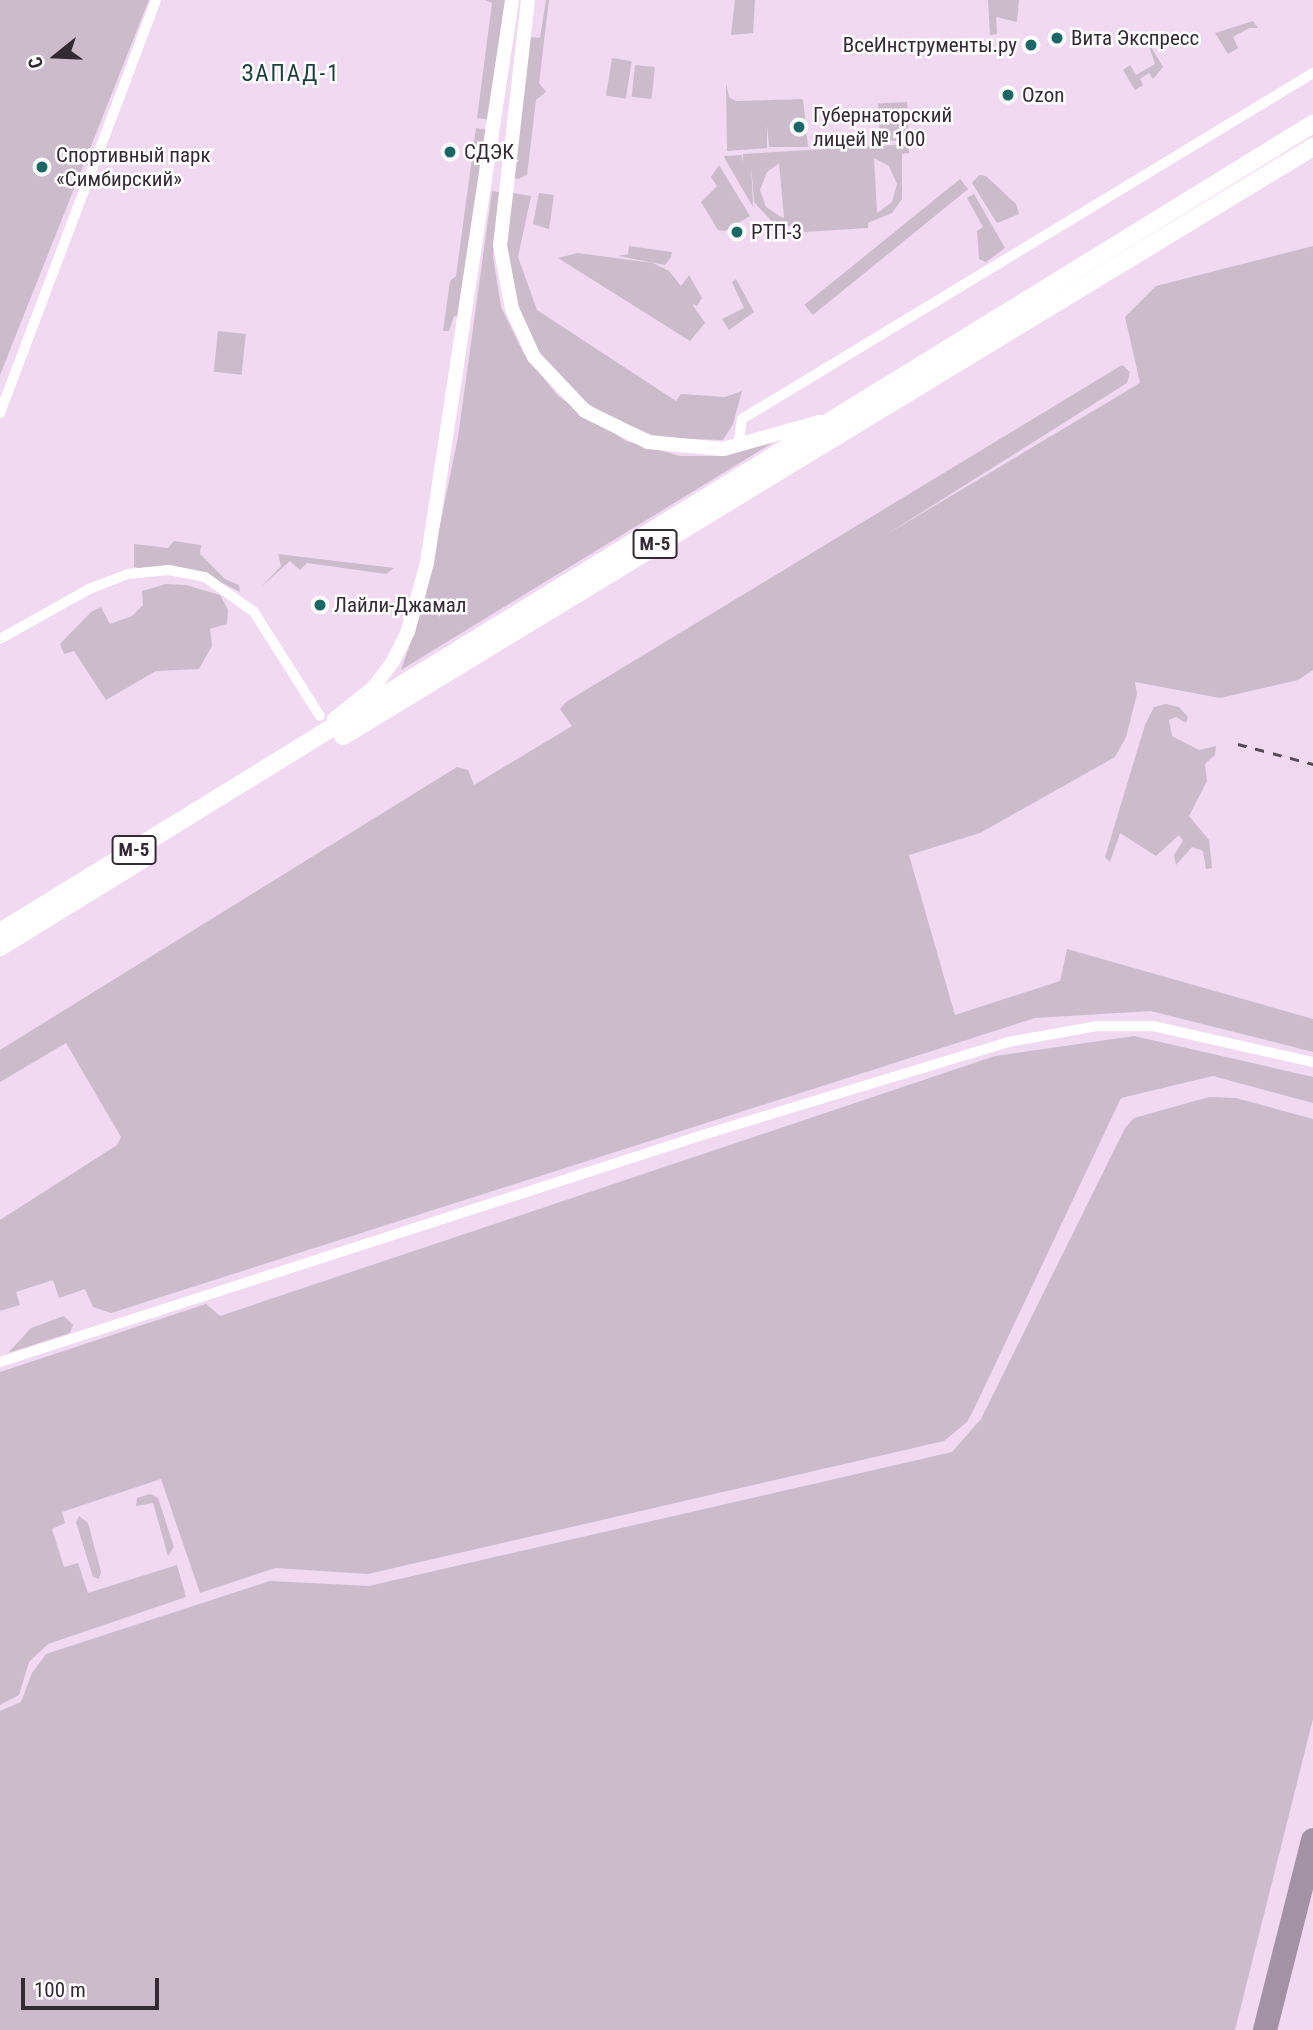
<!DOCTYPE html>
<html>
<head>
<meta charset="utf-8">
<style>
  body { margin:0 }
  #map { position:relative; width:1313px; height:2030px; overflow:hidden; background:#f1d9f1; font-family:"Roboto Condensed",sans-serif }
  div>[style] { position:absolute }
  .green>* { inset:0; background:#cbbbcb; transform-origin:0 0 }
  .taxiway>* { height:24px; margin:-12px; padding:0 12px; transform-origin:12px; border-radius:12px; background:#a392a3 }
  .minor>* { height:10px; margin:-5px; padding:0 5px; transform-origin:5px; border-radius:5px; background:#fff }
  .tertiary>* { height:14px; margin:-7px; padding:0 7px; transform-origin:7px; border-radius:7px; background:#fff }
  .trunk>* { height:18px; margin:-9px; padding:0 9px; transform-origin:9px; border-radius:9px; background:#fff }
  .rail>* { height:2.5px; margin-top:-1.25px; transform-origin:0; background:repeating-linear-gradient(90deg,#554a55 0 9px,transparent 0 18px) }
  .dots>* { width:19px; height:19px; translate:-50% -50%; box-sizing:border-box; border:4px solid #fff; border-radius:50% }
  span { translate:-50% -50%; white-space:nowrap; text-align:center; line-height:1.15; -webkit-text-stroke:5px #fff; paint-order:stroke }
  .shield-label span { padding:2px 5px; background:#fff; border:2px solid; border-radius:5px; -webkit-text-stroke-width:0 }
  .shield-label { font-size:19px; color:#332a33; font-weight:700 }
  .poi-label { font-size:21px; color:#332a33 }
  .left { translate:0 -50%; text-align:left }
  .right { translate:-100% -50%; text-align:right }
  .neighbourhood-label { font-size:23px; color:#1b3d3b; letter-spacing:2px }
  .north { position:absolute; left:21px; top:21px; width:70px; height:70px; -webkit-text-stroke:5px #fff; paint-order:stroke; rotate:252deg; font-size:19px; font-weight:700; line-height:28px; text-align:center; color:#332a33 }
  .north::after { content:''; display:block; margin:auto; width:24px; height:32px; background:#332a33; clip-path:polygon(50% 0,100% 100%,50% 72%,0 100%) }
  .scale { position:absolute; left:21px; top:1978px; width:138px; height:32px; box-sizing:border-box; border:4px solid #332a33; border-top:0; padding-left:9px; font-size:21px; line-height:24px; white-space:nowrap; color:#332a33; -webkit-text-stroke:5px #fff; paint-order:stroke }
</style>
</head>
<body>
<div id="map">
  <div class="green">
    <div style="clip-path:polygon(0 0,149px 0,0 375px)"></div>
    <div style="clip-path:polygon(485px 0,505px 0,491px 120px,477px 118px,492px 3px)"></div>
    <div style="clip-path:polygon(546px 0,549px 0,539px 83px,546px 92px,536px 100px,527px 175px,518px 179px,513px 178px,522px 71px,531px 37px,540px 38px)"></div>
    <div style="clip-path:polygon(735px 0,755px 0,753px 33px,731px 35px)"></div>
    <div style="clip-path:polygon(988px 0,1019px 0,1017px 22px,996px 17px,997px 34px,990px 35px)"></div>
    <div style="clip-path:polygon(1253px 21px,1258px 28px,1249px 28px,1233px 37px,1238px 48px,1228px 54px,1215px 33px)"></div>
    <div style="clip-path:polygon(1147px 40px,1163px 67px,1153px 79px,1149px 73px,1140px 79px,1143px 85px,1135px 90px,1123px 70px,1130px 65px,1136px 75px,1155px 64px)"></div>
    <div style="left:612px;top:58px;width:20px;height:38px;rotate:9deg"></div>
    <div style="left:635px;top:65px;width:20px;height:32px;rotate:6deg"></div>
    <div style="clip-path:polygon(726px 83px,729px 97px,736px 101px,803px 99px,808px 147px,769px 147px,767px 125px,767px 148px,727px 151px)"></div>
    <div style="left:907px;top:102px;width:38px;height:29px;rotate:87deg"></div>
    <div style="clip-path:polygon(476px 128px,489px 130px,459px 317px,454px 316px,449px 331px,443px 331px,450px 281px,456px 276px)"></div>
    <div style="clip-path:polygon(evenodd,909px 144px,909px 153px,902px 154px,902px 199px,892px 213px,868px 223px,868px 228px,804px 232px,803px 227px,775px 225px,754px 202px,751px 163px,753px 207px,725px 159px,724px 156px,742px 155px,743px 164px,743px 154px,909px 144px,874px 158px,889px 166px,897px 184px,892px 202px,877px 213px,874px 158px,909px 144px,779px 163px,784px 217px,783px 218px,766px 207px,760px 190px,767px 172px,779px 163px)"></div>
    <div style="clip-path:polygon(719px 165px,750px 216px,725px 231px,718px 230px,701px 202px,717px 186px,711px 177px)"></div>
    <div style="clip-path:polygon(979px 175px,986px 176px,1016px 204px,1019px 214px,997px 223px,972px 183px)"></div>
    <div style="left:960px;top:179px;width:13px;height:200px;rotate:51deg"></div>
    <div style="clip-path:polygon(492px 191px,499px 192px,493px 256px,501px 307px,524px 354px,558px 396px,626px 441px,680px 456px,726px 456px,774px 442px,401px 670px,424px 604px,458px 437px)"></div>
    <div style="clip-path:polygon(513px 193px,531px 196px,518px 257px,537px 310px,676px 401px,681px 394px,725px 397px,742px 391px,733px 424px,723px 440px,659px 438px,605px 415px,586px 402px,536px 349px,517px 308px,505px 260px)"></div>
    <div style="clip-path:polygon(539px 193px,554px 195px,549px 229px,533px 224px)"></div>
    <div style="clip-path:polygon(974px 194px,1005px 248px,986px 262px,979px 259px,977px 231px,983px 227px,967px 198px)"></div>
    <div style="clip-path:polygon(629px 246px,672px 252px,671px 257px,665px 265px,618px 256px,628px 254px)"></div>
    <div style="clip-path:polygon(1313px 246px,1313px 670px,1298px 680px,1220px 698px,1135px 682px,1137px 694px,1126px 737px,1115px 757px,980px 833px,909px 855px,955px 1015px,1060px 981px,1067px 949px,1313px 1019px,1313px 1052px,1151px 1011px,1035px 1018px,111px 1313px,93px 1307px,85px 1289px,59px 1298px,53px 1280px,16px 1292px,20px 1305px,0 1311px,0 1220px,117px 1145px,121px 1137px,66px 1043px,0 1082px,0 1050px,457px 767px,468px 770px,474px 785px,572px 726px,560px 709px,566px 702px,1122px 365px,1130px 372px,1127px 383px,884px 536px,1140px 383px,1125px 317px,1156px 286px)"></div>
    <div style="clip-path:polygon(578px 253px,653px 263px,669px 271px,681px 286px,689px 275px,702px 298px,697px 306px,692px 304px,705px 323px,690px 341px,558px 258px)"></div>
    <div style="clip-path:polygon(736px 279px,754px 312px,729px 330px,722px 319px,744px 308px,732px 282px)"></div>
    <div style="left:218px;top:331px;width:28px;height:41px;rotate:6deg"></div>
    <div style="clip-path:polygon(174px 541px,201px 545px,200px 554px,225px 579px,239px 585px,240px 592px,224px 584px,134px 567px,134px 544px,168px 548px)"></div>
    <div style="clip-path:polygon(278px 554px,394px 568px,386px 574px,307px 563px,300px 570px,290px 561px,261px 587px,281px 566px)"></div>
    <div style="clip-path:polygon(166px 584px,186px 585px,220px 595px,228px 610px,227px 624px,210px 629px,212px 646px,199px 669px,156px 671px,106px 700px,74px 651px,64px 654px,60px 644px,91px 612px,101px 607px,110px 624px,132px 616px,143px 605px,142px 591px)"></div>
    <div style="clip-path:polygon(1166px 704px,1179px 707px,1188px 717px,1186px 723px,1176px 717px,1169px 720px,1172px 736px,1199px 750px,1216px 746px,1215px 755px,1205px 764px,1207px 781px,1189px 816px,1209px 840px,1212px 868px,1206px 869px,1203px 851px,1192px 847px,1176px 865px,1174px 855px,1183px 841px,1179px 835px,1156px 856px,1120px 833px,1110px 862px,1105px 857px,1145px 725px,1154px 707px)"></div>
    <div style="clip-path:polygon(1134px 1036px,1313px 1077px,1313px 1103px,1213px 1076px,1121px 1098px,974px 1409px,967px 1422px,944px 1441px,368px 1574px,275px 1568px,200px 1593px,161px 1479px,62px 1512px,65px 1523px,52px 1529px,64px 1567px,78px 1563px,88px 1593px,177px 1565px,186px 1597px,48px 1644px,29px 1662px,19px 1695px,0 1705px,0 1372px,206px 1304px,220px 1316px,995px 1056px)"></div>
    <div style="clip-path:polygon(1209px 1097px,1236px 1098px,1313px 1119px,1313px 1719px,1235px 2030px,0 2030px,0 1711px,21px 1702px,32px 1673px,46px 1654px,270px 1581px,369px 1586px,952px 1452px,981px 1419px,1125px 1128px,1134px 1118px)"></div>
    <div style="clip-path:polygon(64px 1316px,73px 1325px,70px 1333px,8px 1353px,31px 1328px)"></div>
    <div style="clip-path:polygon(150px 1494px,158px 1498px,174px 1547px,168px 1556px,153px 1503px,136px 1506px,137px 1498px)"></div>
    <div style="clip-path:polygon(79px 1516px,88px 1523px,101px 1572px,99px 1579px,93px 1577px,76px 1522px)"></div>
  </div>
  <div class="taxiway">
    <div style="left:1265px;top:2030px;width:196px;rotate:-75.8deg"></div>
  </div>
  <div class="minor">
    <div style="left:0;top:413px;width:441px;rotate:-69.3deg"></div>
    <div style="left:738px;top:447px;width:28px;rotate:-82deg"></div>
    <div style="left:742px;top:419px;width:668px;rotate:-31.21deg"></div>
    <div style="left:0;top:639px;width:102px;rotate:-29.3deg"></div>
    <div style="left:89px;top:589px;width:42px;rotate:-21deg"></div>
    <div style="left:128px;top:574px;width:41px;rotate:-5.6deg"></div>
    <div style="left:169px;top:570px;width:37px;rotate:11deg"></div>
    <div style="left:205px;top:577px;width:60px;rotate:35.5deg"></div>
    <div style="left:254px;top:612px;width:123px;rotate:57.6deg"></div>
    <div style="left:0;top:1362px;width:745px;rotate:-17.9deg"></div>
    <div style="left:709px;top:1133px;width:313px;rotate:-16.9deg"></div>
    <div style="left:1008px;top:1042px;width:90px;rotate:-10.2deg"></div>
    <div style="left:1097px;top:1026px;width:56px"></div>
    <div style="left:1153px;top:1026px;width:164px;rotate:12.7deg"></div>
  </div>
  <div class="tertiary">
    <div style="left:528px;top:0;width:247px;rotate:96.5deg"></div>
    <div style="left:500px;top:245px;width:65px;rotate:79.4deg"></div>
    <div style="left:512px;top:309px;width:53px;rotate:65.4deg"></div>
    <div style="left:534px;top:357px;width:74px;rotate:46.6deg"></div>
    <div style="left:585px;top:411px;width:70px;rotate:26.2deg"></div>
    <div style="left:648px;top:442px;width:75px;rotate:5.3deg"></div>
    <div style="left:723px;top:449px;width:101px;rotate:-15.6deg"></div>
    <div style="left:334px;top:719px;width:50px;rotate:-38.5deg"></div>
    <div style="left:373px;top:688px;width:34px;rotate:-53deg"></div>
    <div style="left:393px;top:661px;width:34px;rotate:-63deg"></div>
    <div style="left:408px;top:631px;width:71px;rotate:-74.4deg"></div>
    <div style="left:427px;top:563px;width:569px;rotate:-81.41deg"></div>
  </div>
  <div class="trunk">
    <div style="left:343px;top:736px;width:1135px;rotate:-31.27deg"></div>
    <div style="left:0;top:932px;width:1542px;rotate:-31.61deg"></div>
    <div style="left:0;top:947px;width:168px;rotate:-31.6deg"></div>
  </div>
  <div class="rail">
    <div style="left:1238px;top:744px;width:78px;rotate:14.9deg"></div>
  </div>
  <div class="dots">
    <div style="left:1057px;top:38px;background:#1a6765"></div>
    <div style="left:1031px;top:45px;background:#1a6765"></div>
    <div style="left:1008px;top:95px;background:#1a6765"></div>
    <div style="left:799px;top:127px;background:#1a6765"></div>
    <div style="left:450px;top:152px;background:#1a6765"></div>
    <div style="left:42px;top:167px;background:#1a6765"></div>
    <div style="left:737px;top:232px;background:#1a6765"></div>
    <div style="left:320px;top:605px;background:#1a6765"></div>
  </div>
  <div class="shield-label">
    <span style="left:655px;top:544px">М-5</span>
    <span style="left:134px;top:850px">М-5</span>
  </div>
  <div class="poi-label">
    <span class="left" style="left:1071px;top:38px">Вита Экспресс</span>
    <span class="right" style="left:1017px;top:45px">ВсеИнструменты.ру</span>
    <span class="left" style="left:1022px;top:95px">Ozon</span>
    <span class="left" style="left:813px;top:127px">Губернаторский<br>лицей № 100</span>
    <span class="left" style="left:464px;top:152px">СДЭК</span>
    <span class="left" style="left:56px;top:167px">Спортивный парк<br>«Симбирский»</span>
    <span class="left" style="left:751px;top:232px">РТП-3</span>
    <span class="left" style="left:334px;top:605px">Лайли-Джамал</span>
  </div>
  <div class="neighbourhood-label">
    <span style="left:291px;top:74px">ЗАПАД-1</span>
  </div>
  <div class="north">С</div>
  <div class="scale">100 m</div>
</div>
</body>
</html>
